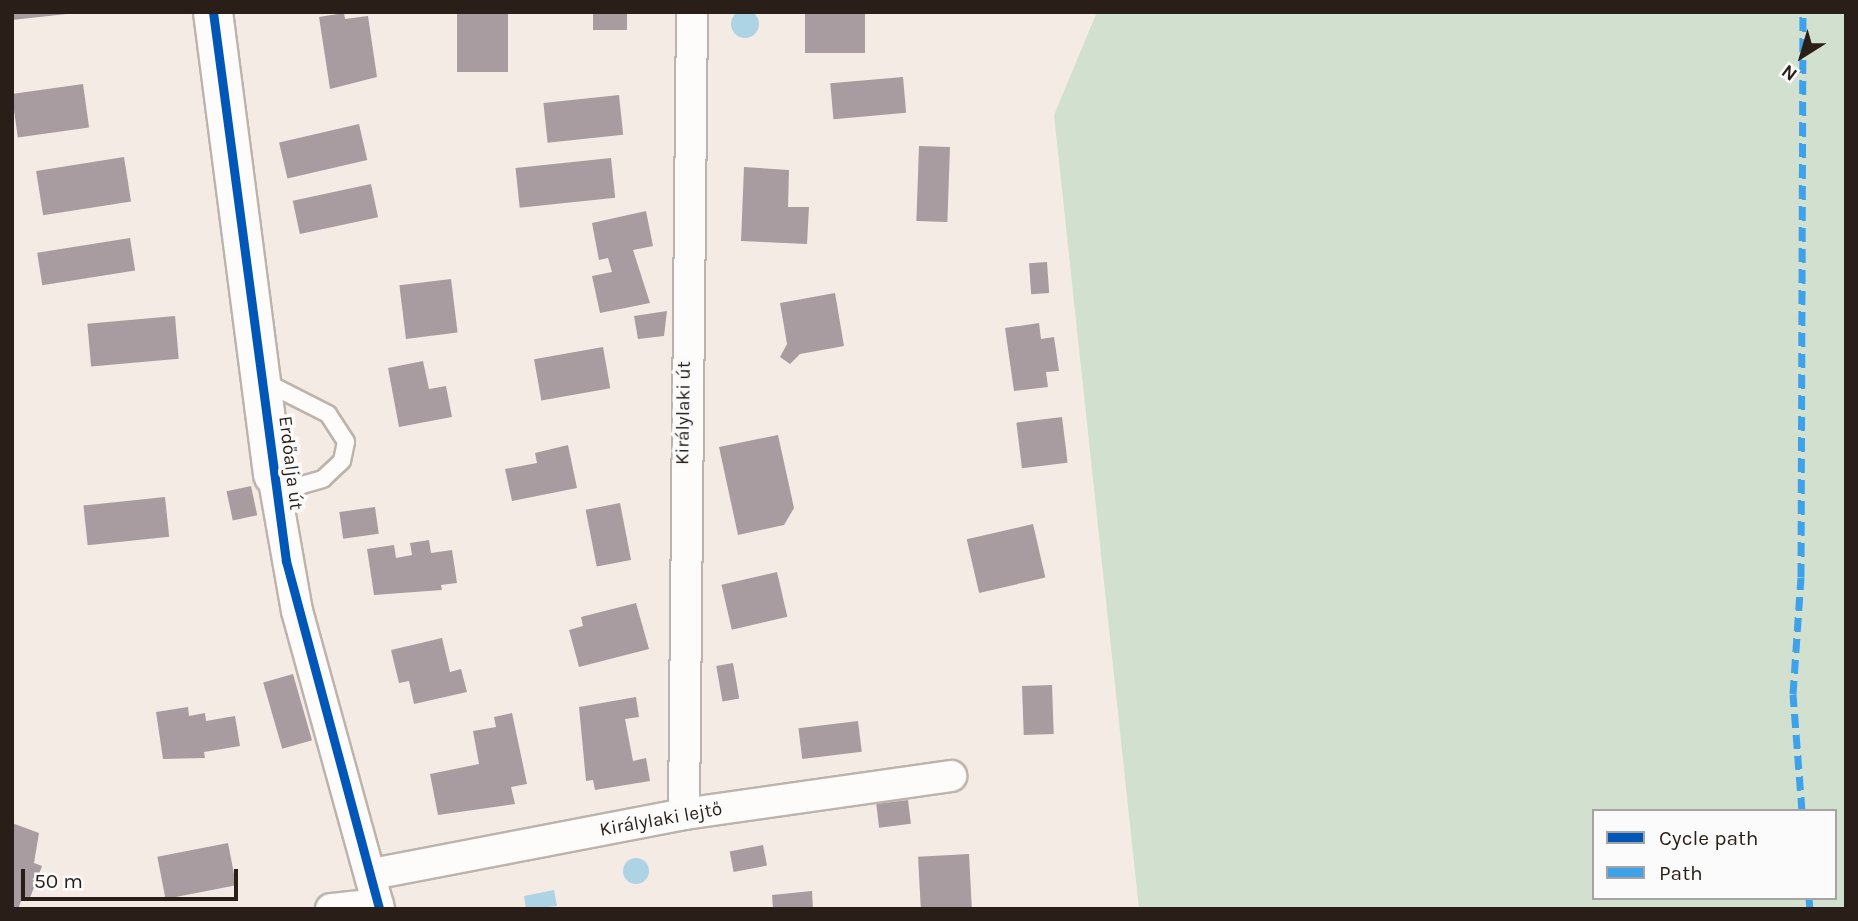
<!DOCTYPE html>
<html>
<head>
<meta charset="utf-8">
<style>
  body { margin:0 }
  #map { position:relative; width:1858px; height:921px; overflow:hidden; background:#f5ebe5; font-family:Karla,sans-serif }
  div>[style] { position:absolute }
  .green>* { inset:0; background:#d2e0cf }
  .water>* { inset:0; background:#add4e4 }
  .round { border-radius:50% }
  .building>* { inset:0; background:#a89ca1; transform-origin:0 0 }
  .roads { filter:drop-shadow(2px 0 #bdb3ad) drop-shadow(-2px 0 #bdb3ad) drop-shadow(0 2px #bdb3ad) drop-shadow(0 -2px #bdb3ad) }
  .lane>* { height:16px; margin:-8px; padding:0 8px; transform-origin:8px; border-radius:8px; background:#fefcfb }
  .street>* { height:30px; margin:-15px; padding:0 15px; transform-origin:15px; border-radius:15px; background:#fefcfb }
  .secondary>* { height:38px; margin:-19px; padding:0 19px; transform-origin:19px; border-radius:19px; background:#fefcfb }
  .quiet>* { height:7px; margin-top:-3.5px; transform-origin:0; background:repeating-linear-gradient(90deg,#3ea2ea 0 14px,transparent 0 21px) }
  .cycleway>* { height:9px; margin:-4.5px; padding:0 4.5px; transform-origin:4.5px; border-radius:4.5px; background:#0057b8 }
  span { translate:-50% -50%; white-space:nowrap; text-align:center; line-height:1.15; -webkit-text-stroke:7px #fbfbfb; paint-order:stroke }
  .street-label { font-size:19px; color:#2a1f18 }
  .frame { position:absolute; inset:0; border:14px solid #2a1f18; pointer-events:none }
  .legend { position:absolute; left:1592px; top:809px; width:245px; height:91px; box-sizing:border-box; background:#fbfbfb; border:2px solid #a7a3a0; margin:0; padding:9px 12px; list-style:none; font-size:21px; color:#2a1f18 }
  .legend li { display:flex; align-items:center; gap:14px; height:35px }
  .legend b { width:35px; border:2px solid #a7a3a0 }
  .north { position:absolute; left:1767px; top:21px; width:70px; height:70px; -webkit-text-stroke:5px #fbfbfb; paint-order:stroke; rotate:217deg; font-size:19px; font-weight:700; line-height:28px; text-align:center; color:#2a1f18 }
  .north::after { content:''; display:block; margin:auto; width:24px; height:32px; background:#2a1f18; clip-path:polygon(50% 0,100% 100%,50% 72%,0 100%) }
  .scale { position:absolute; left:21px; top:869px; width:217px; height:32px; box-sizing:border-box; border:4px solid #2a1f18; border-top:0; padding-left:9px; font-size:21px; line-height:24px; white-space:nowrap; color:#2a1f18; -webkit-text-stroke:5px #fbfbfb; paint-order:stroke }
</style>
</head>
<body>
<div id="map">
  <div class="green">
    <div style="clip-path:polygon(evenodd,1097px 12px,1846px 12px,1846px 909px,1139px 909px,1054px 115px,1097px 12px,1594px 811px,1835px 811px,1835px 898px,1594px 898px,1594px 811px)"></div>
  </div>
  <div class="water">
    <div class="round" style="left:731px;top:10px;width:28px;height:28px"></div>
    <div class="round" style="left:623px;top:858px;width:26px;height:26px"></div>
    <div style="clip-path:polygon(554px 890px,557px 906px,526px 909px,524px 896px)"></div>
  </div>
  <div class="building">
    <div style="clip-path:polygon(12px 12px,67px 12px,67px 14px,12px 20px)"></div>
    <div style="left:457px;top:12px;width:51px;height:60px"></div>
    <div style="left:593px;top:12px;width:34px;height:18px"></div>
    <div style="left:805px;top:12px;width:60px;height:41px"></div>
    <div style="clip-path:polygon(344px 13px,345px 19px,368px 16px,377px 77px,330px 89px,319px 17px)"></div>
    <div style="left:903px;top:77px;width:36px;height:73px;rotate:85deg"></div>
    <div style="left:83px;top:84px;width:44px;height:72px;rotate:82deg"></div>
    <div style="left:619px;top:95px;width:40px;height:76px;rotate:84deg"></div>
    <div style="left:359px;top:124px;width:37px;height:82px;rotate:77deg"></div>
    <div style="left:919px;top:146px;width:31px;height:75px;rotate:2deg"></div>
    <div style="left:124px;top:157px;width:45px;height:89px;rotate:81deg"></div>
    <div style="left:611px;top:158px;width:40px;height:96px;rotate:84deg"></div>
    <div style="clip-path:polygon(744px 167px,789px 170px,788px 207px,809px 207px,807px 244px,741px 241px)"></div>
    <div style="left:371px;top:184px;width:34px;height:80px;rotate:78deg"></div>
    <div style="clip-path:polygon(646px 211px,653px 246px,633px 250px,650px 303px,600px 313px,592px 276px,612px 272px,608px 258px,599px 260px,592px 223px)"></div>
    <div style="left:130px;top:238px;width:33px;height:94px;rotate:81deg"></div>
    <div style="left:1047px;top:262px;width:31px;height:18px;rotate:86deg"></div>
    <div style="left:451px;top:279px;width:54px;height:52px;rotate:83deg"></div>
    <div style="clip-path:polygon(835px 293px,844px 346px,800px 354px,790px 364px,780px 357px,787px 344px,780px 303px)"></div>
    <div style="clip-path:polygon(667px 311px,664px 336px,638px 339px,634px 316px)"></div>
    <div style="left:175px;top:316px;width:43px;height:88px;rotate:85deg"></div>
    <div style="clip-path:polygon(1039px 323px,1041px 339px,1054px 337px,1059px 371px,1046px 372px,1048px 387px,1014px 391px,1005px 328px)"></div>
    <div style="left:603px;top:347px;width:42px;height:70px;rotate:80deg"></div>
    <div style="clip-path:polygon(423px 361px,429px 389px,446px 386px,452px 417px,399px 427px,388px 368px)"></div>
    <div style="left:1062px;top:417px;width:46px;height:46px;rotate:83deg"></div>
    <div style="clip-path:polygon(778px 435px,794px 508px,784px 525px,738px 535px,719px 447px)"></div>
    <div style="clip-path:polygon(568px 445px,577px 488px,512px 501px,505px 469px,537px 463px,535px 453px)"></div>
    <div style="left:251px;top:486px;width:30px;height:25px;rotate:78deg"></div>
    <div style="left:165px;top:497px;width:40px;height:82px;rotate:84deg"></div>
    <div style="left:620px;top:503px;width:58px;height:35px;rotate:79deg"></div>
    <div style="left:375px;top:507px;width:27px;height:36px;rotate:82deg"></div>
    <div style="left:1033px;top:524px;width:55px;height:68px;rotate:77deg"></div>
    <div style="clip-path:polygon(429px 540px,431px 553px,452px 550px,457px 583px,441px 585px,442px 590px,374px 595px,367px 549px,394px 545px,396px 558px,412px 555px,410px 543px)"></div>
    <div style="left:777px;top:572px;width:46px;height:57px;rotate:77deg"></div>
    <div style="clip-path:polygon(636px 603px,649px 649px,579px 667px,569px 630px,583px 626px,581px 617px)"></div>
    <div style="clip-path:polygon(442px 638px,450px 672px,461px 669px,467px 692px,414px 704px,409px 681px,399px 683px,391px 650px)"></div>
    <div style="left:733px;top:663px;width:36px;height:17px;rotate:80deg"></div>
    <div style="left:293px;top:674px;width:69px;height:31px;rotate:74deg"></div>
    <div style="left:1052px;top:685px;width:49px;height:30px;rotate:88deg"></div>
    <div style="clip-path:polygon(636px 697px,639px 717px,625px 719px,633px 761px,646px 758px,650px 781px,595px 790px,593px 780px,586px 781px,579px 707px)"></div>
    <div style="clip-path:polygon(188px 707px,189px 716px,205px 713px,206px 721px,235px 716px,240px 746px,204px 752px,205px 758px,163px 759px,156px 712px)"></div>
    <div style="clip-path:polygon(512px 713px,527px 784px,511px 787px,515px 804px,438px 815px,430px 774px,479px 764px,473px 731px,496px 727px,494px 717px)"></div>
    <div style="left:858px;top:721px;width:31px;height:60px;rotate:83deg"></div>
    <div style="left:908px;top:800px;width:24px;height:32px;rotate:83deg"></div>
    <div style="clip-path:polygon(12px 823px,39px 833px,34px 863px,42px 866px,30px 898px,23px 896px,18px 909px,12px 909px)"></div>
    <div style="left:228px;top:843px;width:43px;height:72px;rotate:79deg"></div>
    <div style="left:763px;top:845px;width:21px;height:34px;rotate:79deg"></div>
    <div style="left:969px;top:854px;width:55px;height:51px;rotate:87deg"></div>
    <div style="clip-path:polygon(812px 891px,813px 909px,773px 909px,772px 895px)"></div>
  </div>
  <div class="roads">
    <div class="lane">
      <div style="left:265px;top:382px;width:71px;rotate:26.9deg"></div>
      <div style="left:328px;top:414px;width:33px;rotate:57deg"></div>
      <div style="left:346px;top:442px;width:19px;rotate:102deg"></div>
      <div style="left:342px;top:461px;width:26px;rotate:137deg"></div>
      <div style="left:323px;top:479px;width:22px;rotate:164deg"></div>
      <div style="left:302px;top:485px;width:31px;rotate:-161deg"></div>
    </div>
    <div class="street">
      <div style="left:273px;top:475px;width:138px;rotate:80deg"></div>
      <div style="left:297px;top:611px;width:309px;rotate:74.6deg"></div>
      <div style="left:684px;top:814px;width:802px;rotate:-89.43deg"></div>
      <div style="left:373px;top:874px;width:317px;rotate:-10.9deg"></div>
      <div style="left:684px;top:814px;width:270px;rotate:-8.1deg"></div>
      <div style="left:331px;top:909px;width:47px;rotate:-6.1deg"></div>
    </div>
    <div class="secondary">
      <div style="left:213px;top:12px;width:467px;rotate:82.6deg"></div>
    </div>
  </div>
  <div class="quiet">
    <div style="left:1802px;top:811px;width:117px;rotate:-94.4deg"></div>
    <div style="left:1793px;top:694px;width:117px;rotate:-86.1deg"></div>
    <div style="left:1801px;top:577px;width:565px;rotate:-89.8deg"></div>
    <div style="left:1809px;top:898px;width:11px;rotate:85deg"></div>
  </div>
  <div class="cycleway">
    <div style="left:213px;top:12px;width:554px;rotate:82.43deg"></div>
    <div style="left:286px;top:561px;width:360px;rotate:75deg"></div>
  </div>
  <div class="street-label">
    <span style="left:684px;top:413px;rotate:-89deg">Királylaki út</span>
    <span style="left:290px;top:463px;rotate:83deg">Erdőalja út</span>
    <span style="left:661px;top:820px;rotate:-10deg">Királylaki lejtő</span>
  </div>
  <div class="frame"></div>
  <ul class="legend">
  <li><b style="height:9px;background:#0057b8"></b>Cycle path</li>
  <li><b style="height:9px;background:#3ea2ea"></b>Path</li>
  </ul>
  <div class="north">N</div>
  <div class="scale">50 m</div>
</div>
</body>
</html>
